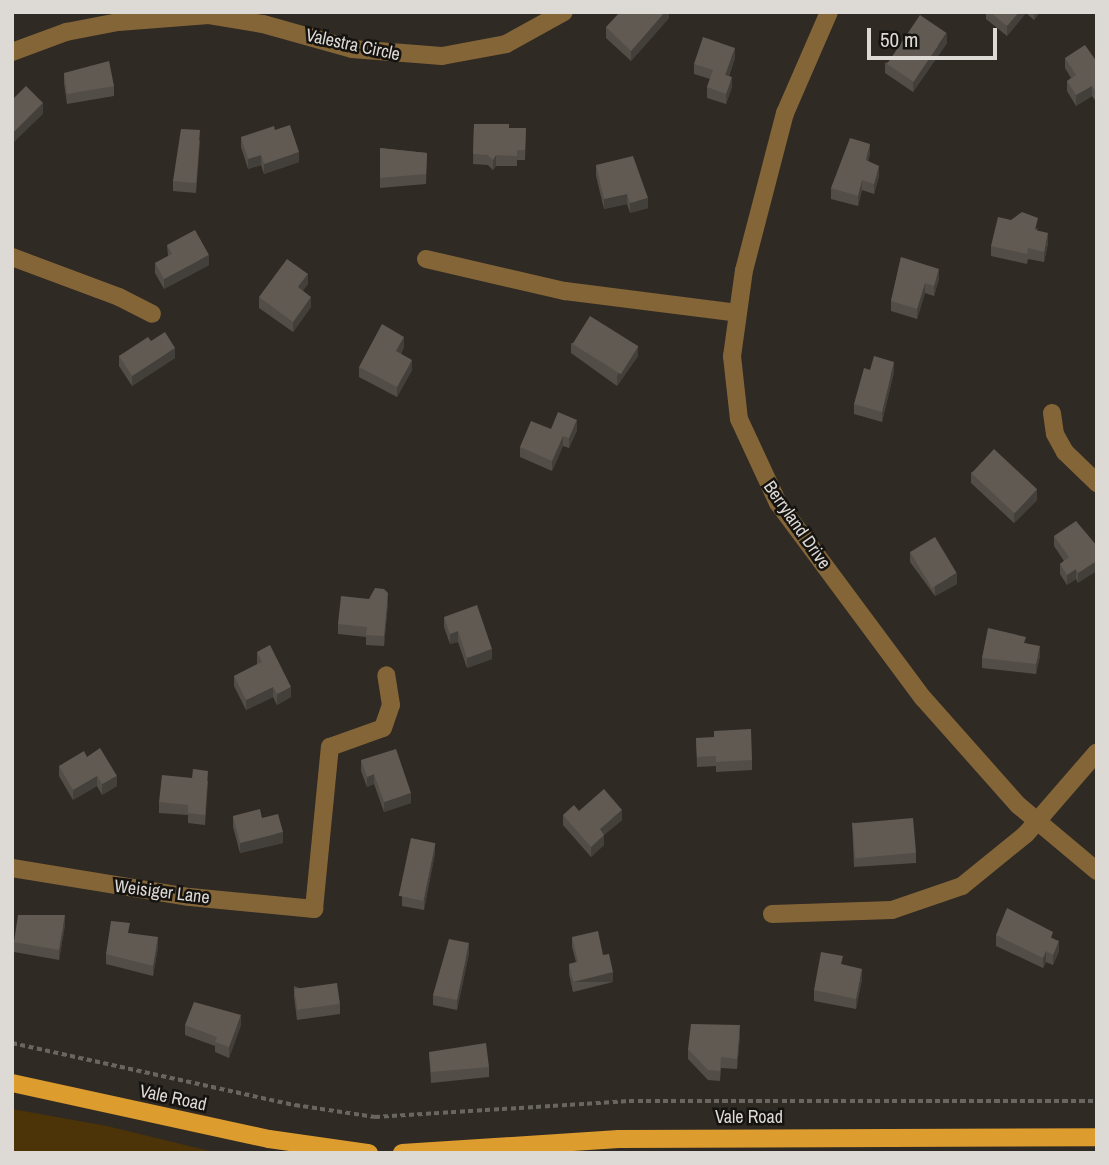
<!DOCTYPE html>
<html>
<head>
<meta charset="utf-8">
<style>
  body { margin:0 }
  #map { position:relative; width:1109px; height:1165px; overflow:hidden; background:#2f2a24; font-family:"Archivo Narrow",sans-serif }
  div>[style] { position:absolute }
  .green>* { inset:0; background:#4d3308 }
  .path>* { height:3.5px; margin-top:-1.75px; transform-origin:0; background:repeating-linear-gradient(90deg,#696560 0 5px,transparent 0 8.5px) }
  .minor>* { height:18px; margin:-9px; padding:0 9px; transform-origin:9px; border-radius:9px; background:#846537 }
  .major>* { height:18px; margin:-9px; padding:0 9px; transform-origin:9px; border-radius:9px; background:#dd9c2e }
  .wall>* { inset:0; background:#534d47 }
  .shaded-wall>* { inset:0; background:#433f3a; transform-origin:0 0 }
  .building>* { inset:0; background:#605a53; transform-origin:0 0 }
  span { translate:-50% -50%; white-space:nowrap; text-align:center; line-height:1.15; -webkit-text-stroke:5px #151310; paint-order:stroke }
  .street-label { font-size:18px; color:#ddd9d5 }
  .frame { position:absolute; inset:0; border:14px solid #ddd9d5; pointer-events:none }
  .scale { position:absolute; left:867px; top:28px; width:130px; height:32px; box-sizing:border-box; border:4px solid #ddd9d5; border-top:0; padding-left:9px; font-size:21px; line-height:24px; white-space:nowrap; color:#ddd9d5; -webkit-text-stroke:5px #151310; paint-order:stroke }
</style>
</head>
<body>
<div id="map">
  <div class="green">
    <div style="clip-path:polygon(12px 1109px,107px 1126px,218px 1153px,12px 1153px)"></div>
  </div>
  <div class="path">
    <div style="left:12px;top:1043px;width:290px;rotate:12.4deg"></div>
    <div style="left:295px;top:1105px;width:81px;rotate:8.5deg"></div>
    <div style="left:375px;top:1117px;width:255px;rotate:-3.6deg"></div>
    <div style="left:629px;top:1101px;width:468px"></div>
  </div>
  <div class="minor">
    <div style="left:829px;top:12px;width:110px;rotate:113.5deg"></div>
    <div style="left:785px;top:113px;width:162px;rotate:104.6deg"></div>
    <div style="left:744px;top:270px;width:87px;rotate:97.9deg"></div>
    <div style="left:732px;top:356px;width:63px;rotate:83.7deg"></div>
    <div style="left:739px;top:419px;width:93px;rotate:65.1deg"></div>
    <div style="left:778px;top:503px;width:243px;rotate:53.4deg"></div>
    <div style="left:923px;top:698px;width:143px;rotate:48.4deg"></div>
    <div style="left:1018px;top:805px;width:103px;rotate:39.9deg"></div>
    <div style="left:12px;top:52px;width:58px;rotate:-20.3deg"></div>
    <div style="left:66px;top:32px;width:53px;rotate:-10.9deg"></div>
    <div style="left:118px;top:22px;width:91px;rotate:-4.4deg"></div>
    <div style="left:209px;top:15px;width:55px;rotate:9.5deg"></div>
    <div style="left:263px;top:24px;width:92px;rotate:15.7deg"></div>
    <div style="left:352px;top:49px;width:90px;rotate:4.4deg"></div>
    <div style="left:442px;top:56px;width:65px;rotate:-10.6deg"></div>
    <div style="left:506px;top:44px;width:66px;rotate:-28.9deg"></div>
    <div style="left:12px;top:257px;width:114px;rotate:20.5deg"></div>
    <div style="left:119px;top:297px;width:37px;rotate:27deg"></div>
    <div style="left:426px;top:259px;width:143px;rotate:13deg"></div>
    <div style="left:565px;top:291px;width:174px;rotate:7.2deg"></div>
    <div style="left:1052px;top:413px;width:21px;rotate:82deg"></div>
    <div style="left:1055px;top:434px;width:21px;rotate:61deg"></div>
    <div style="left:1065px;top:452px;width:45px;rotate:44.1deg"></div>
    <div style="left:12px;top:868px;width:180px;rotate:9.3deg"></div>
    <div style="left:190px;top:897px;width:125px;rotate:5.5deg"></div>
    <div style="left:314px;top:909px;width:163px;rotate:-84.4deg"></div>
    <div style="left:330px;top:747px;width:56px;rotate:-19.7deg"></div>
    <div style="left:383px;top:728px;width:24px;rotate:-71deg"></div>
    <div style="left:391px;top:705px;width:30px;rotate:-99deg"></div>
    <div style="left:772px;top:914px;width:120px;rotate:-1.9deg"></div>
    <div style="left:892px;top:910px;width:74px;rotate:-18.9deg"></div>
    <div style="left:962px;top:886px;width:82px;rotate:-39.1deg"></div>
    <div style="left:1026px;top:834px;width:108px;rotate:-49.1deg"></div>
  </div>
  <div class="major">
    <div style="left:12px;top:1083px;width:263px;rotate:12.3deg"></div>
    <div style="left:269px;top:1139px;width:101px;rotate:8deg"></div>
    <div style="left:402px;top:1153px;width:217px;rotate:-3.7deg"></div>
    <div style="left:619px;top:1139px;width:478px;rotate:-0.2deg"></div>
  </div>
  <div class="wall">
    <div style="clip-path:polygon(669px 12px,669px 18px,631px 61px,606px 38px,606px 27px)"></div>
    <div style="clip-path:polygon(986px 12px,1040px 12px,1034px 20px,1026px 13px,1007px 36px,986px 19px)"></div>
    <div style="clip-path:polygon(947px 43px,913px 92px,885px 73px,885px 63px)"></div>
    <div style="clip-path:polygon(735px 58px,729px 76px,732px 87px,726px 104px,707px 98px,707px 87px,710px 79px,694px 74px,694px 64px)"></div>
    <div style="clip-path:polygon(1065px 58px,1097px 62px,1097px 103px,1092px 96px,1076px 106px,1067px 91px,1067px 81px,1071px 78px,1065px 68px)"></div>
    <div style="clip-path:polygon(64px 73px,114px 86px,114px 96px,67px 104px,64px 83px)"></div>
    <div style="clip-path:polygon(474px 124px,509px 128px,526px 128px,525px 160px,517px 160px,517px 166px,496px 166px,493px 170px,488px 165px,473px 164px)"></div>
    <div style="clip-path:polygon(275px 130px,299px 162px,264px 174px,261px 165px,248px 169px,241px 147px,241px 137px)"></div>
    <div style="clip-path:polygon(200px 140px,196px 193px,173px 191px,173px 181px)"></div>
    <div style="clip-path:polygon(380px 148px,427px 153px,426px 184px,380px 188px)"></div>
    <div style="clip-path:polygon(870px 154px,868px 161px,879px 176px,874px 194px,862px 190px,858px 206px,831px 199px,831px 188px)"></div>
    <div style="clip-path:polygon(596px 165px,648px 208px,630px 213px,627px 204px,604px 209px,596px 176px)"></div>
    <div style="clip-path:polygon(1038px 228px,1037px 230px,1048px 243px,1044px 262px,1028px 259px,1027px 264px,991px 256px,991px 246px)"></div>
    <div style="clip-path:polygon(167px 245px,209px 265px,164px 289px,155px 273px,155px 263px,168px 256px)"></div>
    <div style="clip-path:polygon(901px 257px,939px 279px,934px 296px,925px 293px,917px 319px,891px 311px,891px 301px)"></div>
    <div style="clip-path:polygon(308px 284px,302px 291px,311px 307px,293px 332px,259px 308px,259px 297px)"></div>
    <div style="clip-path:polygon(151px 341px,175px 358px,132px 386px,119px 366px,119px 356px)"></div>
    <div style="clip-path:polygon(571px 343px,638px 356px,617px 386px,571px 353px)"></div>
    <div style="clip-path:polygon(404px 347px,401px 354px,412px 370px,397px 397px,359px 377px,359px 367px)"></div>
    <div style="clip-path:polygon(894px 372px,882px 422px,854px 414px,854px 404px)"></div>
    <div style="clip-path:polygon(551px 429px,577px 430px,569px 448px,563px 446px,552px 471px,520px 457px,520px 447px)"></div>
    <div style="clip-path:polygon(971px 472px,1037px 500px,1014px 523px,971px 483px)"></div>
    <div style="clip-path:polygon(1054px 536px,1097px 546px,1078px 583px,1076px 579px,1067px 585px,1060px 574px,1060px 564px,1064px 561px,1054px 546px)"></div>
    <div style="clip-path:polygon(910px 552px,957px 584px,935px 596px,910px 562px)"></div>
    <div style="clip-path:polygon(388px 603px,384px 646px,366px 645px,366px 637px,338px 634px,338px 624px)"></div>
    <div style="clip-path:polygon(444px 617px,492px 659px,467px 668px,458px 642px,450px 644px,444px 627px)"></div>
    <div style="clip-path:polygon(1026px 643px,1040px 656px,1036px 674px,982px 668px,982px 658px)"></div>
    <div style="clip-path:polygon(257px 652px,291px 697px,277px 705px,273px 697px,246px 710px,234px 686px,234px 676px,257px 664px)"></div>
    <div style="clip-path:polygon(696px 738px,752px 760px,752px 770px,716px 772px,716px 766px,697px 767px)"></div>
    <div style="clip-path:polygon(87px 757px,117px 786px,102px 795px,97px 786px,73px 800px,59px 776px,59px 766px)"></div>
    <div style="clip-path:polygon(361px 760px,411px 803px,384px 812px,374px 784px,367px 787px,361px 771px)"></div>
    <div style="clip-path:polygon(192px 778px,208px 781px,205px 825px,188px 823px,188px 815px,159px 813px,159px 802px)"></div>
    <div style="clip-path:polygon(579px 811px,622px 820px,604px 835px,604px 845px,591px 857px,563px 825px,563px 815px)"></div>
    <div style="clip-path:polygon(233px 816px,262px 818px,283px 843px,240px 853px,233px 827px)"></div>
    <div style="clip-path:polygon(852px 822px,916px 853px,916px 863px,854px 867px)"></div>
    <div style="clip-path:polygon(435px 853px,424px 910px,402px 906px,402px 896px)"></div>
    <div style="clip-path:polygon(65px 925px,59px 960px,14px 952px,14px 942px)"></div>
    <div style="clip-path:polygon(130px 933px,158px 947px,153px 976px,106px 964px,106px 954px)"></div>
    <div style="clip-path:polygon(996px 935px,1053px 938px,1059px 951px,1053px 965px,1046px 962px,1043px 968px,996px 946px)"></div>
    <div style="clip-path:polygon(572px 937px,603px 955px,613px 982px,573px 992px,569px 974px,569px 964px,576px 962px,572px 947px)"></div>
    <div style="clip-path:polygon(469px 953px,457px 1010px,433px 1005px,433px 995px)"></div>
    <div style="clip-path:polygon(862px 979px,856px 1009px,814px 1001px,814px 990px)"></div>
    <div style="clip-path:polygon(294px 986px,340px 1004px,340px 1014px,297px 1020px,294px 996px)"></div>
    <div style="clip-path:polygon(185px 1025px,241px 1025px,229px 1058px,215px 1052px,215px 1046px,185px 1035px)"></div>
    <div style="clip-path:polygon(740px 1035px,737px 1069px,721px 1068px,720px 1081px,708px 1080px,688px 1059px,688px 1049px)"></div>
    <div style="clip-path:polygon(429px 1052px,489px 1067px,489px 1077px,431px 1083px)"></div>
  </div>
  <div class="shaded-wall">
    <div style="clip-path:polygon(665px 12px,669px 12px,669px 18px,631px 61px,631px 51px)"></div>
    <div style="clip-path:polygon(1019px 12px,1026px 12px,1026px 13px,1007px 36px,1007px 26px)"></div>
    <div style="clip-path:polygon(1034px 12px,1040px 12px,1034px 20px)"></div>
    <div style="clip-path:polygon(947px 33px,947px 43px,913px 92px,913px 82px)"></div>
    <div style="clip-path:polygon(735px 48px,735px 58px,725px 85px,725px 75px)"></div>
    <div style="clip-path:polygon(732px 77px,732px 87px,726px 104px,726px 94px)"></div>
    <div style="clip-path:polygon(1092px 86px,1092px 96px,1076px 106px,1076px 95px)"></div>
    <div style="clip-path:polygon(43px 103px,43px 114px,12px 144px,12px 134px)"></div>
    <div style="clip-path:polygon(870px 144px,870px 154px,866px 170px,866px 160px)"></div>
    <div style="clip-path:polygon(299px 152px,299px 162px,264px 174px,264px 164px)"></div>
    <div style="clip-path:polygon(261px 155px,261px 165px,248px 169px,248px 159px)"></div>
    <div style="clip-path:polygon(496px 155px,496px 166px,493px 170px,493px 160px)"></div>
    <div style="clip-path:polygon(879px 166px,879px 176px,874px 194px,874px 184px)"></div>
    <div style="clip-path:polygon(862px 180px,862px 190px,858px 206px,858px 196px)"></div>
    <div style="clip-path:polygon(627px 194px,627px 204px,604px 209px,604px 199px)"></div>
    <div style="clip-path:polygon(648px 198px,648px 208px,630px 213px,630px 203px)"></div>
    <div style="clip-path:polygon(1048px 233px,1048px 243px,1044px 262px,1044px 252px)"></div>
    <div style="clip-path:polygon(209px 255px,209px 265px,164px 289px,164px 279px)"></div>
    <div style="clip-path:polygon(939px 269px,939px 279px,934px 296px,934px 286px)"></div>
    <div style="clip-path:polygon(308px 274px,308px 284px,298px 298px,298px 287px)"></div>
    <div style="clip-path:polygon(925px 283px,925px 293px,917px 319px,917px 309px)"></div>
    <div style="clip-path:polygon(311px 297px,311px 307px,293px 332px,293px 322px)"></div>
    <div style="clip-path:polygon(404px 337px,404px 347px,396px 361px,396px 351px)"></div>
    <div style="clip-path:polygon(638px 346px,638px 356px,617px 386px,617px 376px)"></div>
    <div style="clip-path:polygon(175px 348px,175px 358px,132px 386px,132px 376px)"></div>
    <div style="clip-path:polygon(412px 360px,412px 370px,397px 397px,397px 387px)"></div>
    <div style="clip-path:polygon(894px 362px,894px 372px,882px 422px,882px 412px)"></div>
    <div style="clip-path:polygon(577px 420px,577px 430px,569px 448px,569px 438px)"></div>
    <div style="clip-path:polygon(563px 436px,563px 446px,552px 471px,552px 461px)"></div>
    <div style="clip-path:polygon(1037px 489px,1037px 500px,1014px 523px,1014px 513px)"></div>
    <div style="clip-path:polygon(1097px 561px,1097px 571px,1078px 583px,1078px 573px)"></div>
    <div style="clip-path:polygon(1076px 569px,1076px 579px,1067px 585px,1067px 575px)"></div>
    <div style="clip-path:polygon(957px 573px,957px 584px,935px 596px,935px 586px)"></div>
    <div style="clip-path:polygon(388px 593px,388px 603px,384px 646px,384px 636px)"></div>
    <div style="clip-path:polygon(458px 631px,458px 642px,450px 644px,450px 634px)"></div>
    <div style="clip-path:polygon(1040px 646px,1040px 656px,1036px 674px,1036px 664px)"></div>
    <div style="clip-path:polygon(492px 649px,492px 659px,467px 668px,467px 658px)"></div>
    <div style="clip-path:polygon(273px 687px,273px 697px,246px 710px,246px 700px)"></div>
    <div style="clip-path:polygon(291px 687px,291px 697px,277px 705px,277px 694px)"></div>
    <div style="clip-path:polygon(374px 774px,374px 784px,367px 787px,367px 777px)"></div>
    <div style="clip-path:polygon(97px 776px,97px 786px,73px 800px,73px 790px)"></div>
    <div style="clip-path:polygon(117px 776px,117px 786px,102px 795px,102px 784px)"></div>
    <div style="clip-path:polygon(411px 793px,411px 803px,384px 812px,384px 802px)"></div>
    <div style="clip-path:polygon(622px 810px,622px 820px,604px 835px,604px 845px,591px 857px,591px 847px,600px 829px)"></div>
    <div style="clip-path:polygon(283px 832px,283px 843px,240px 853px,240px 843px)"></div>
    <div style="clip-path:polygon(435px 843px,435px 853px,424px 910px,424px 900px)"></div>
    <div style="clip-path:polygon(65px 915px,65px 925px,59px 960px,59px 950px)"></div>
    <div style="clip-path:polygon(158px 937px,158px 947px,153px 976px,153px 966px)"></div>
    <div style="clip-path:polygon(1059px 941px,1059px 951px,1053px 965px,1053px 955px)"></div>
    <div style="clip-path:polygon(469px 943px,469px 953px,457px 1010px,457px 1000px)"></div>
    <div style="clip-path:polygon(1046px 951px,1046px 962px,1043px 968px,1043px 958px)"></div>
    <div style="clip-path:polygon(862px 969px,862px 979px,856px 1009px,856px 999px)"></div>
    <div style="left:613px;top:972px;width:10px;height:41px;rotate:90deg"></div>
    <div style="clip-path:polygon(241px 1015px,241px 1025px,229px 1058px,229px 1047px)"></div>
    <div style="clip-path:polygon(740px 1025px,740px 1035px,737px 1069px,737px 1059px)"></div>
  </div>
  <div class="building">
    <div style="clip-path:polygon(620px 12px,665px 12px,631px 51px,606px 27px)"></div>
    <div style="clip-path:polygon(990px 12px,1019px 12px,1007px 26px)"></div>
    <div style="left:920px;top:15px;width:32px;height:59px;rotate:34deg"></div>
    <div style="clip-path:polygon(703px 37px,735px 48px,725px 75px,732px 77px,726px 94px,707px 87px,713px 70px,694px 64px)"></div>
    <div style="clip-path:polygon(1085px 45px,1097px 62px,1097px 93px,1092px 86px,1076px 95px,1067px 81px,1076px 75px,1065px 58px)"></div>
    <div style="clip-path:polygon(109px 61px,114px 86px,67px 94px,64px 73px)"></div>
    <div style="clip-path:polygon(26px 86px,43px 103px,12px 134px,12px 100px)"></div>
    <div style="clip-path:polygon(474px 124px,509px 124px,509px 128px,526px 128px,525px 150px,517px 150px,517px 156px,496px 155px,493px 160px,488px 155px,473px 154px)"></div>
    <div style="clip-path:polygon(290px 125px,299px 152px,264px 164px,261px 155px,248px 159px,241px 137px,274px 126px,275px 130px)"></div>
    <div style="clip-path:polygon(181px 129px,200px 130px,196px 183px,173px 181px)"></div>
    <div style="clip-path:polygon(850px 138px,870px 144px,866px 160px,879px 166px,874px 184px,862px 180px,858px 196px,831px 188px)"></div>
    <div style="clip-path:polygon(380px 148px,427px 153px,426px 174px,380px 178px)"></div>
    <div style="clip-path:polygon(633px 156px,648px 198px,630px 203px,627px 194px,604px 199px,596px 165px)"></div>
    <div style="clip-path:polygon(1022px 212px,1038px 218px,1035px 230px,1048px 233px,1044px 252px,1028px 248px,1027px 254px,991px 246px,998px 217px,1011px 220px)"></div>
    <div style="clip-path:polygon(195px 230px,209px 255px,164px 279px,155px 263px,172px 254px,167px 245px)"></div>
    <div style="clip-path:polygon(901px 257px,939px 269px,934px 286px,925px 283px,917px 309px,891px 301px)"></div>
    <div style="clip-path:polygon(287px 259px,308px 274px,298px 287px,311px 297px,293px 322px,259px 297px)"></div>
    <div style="left:590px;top:316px;width:57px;height:33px;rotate:32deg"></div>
    <div style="clip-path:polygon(382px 324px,404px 337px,396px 351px,412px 360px,397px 387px,359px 367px)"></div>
    <div style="clip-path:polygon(165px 332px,175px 348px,132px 376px,119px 356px,148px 337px,151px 341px)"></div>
    <div style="clip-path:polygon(874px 356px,894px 362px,882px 412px,854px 404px,864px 368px,870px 370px)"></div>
    <div style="clip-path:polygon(558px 412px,577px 420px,569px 438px,563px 436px,552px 461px,520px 447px,531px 421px,551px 429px)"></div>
    <div style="left:994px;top:449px;width:59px;height:33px;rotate:43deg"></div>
    <div style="clip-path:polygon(1076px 521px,1097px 546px,1097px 561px,1078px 573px,1076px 569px,1067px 575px,1060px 564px,1069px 557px,1054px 536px)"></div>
    <div style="left:935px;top:537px;width:42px;height:29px;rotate:59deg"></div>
    <div style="clip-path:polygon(375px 588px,384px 589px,388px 593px,384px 636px,366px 635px,367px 627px,338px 624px,341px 596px,369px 599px)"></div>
    <div style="clip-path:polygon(477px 605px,492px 649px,467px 658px,458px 631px,450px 634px,444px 617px)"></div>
    <div style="clip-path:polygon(988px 628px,1026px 637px,1024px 643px,1040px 646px,1036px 664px,982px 658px)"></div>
    <div style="clip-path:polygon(270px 645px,291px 687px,277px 694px,273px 687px,246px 700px,234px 676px,262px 662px,257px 652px)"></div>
    <div style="clip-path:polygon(751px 729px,752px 760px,716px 762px,716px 756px,697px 757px,696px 738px,714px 737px,714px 731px)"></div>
    <div style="clip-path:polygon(100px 748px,117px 776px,102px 784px,97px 776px,73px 790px,59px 766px,84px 751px,87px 757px)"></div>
    <div style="clip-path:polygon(396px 749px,411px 793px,384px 802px,374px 774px,367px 777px,361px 760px)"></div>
    <div style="clip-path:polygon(193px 769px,208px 771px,205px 815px,188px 813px,188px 805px,159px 802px,162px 775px,192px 778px)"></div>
    <div style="clip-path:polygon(604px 789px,622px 810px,600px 829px,604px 835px,591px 847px,563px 815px,574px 805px,579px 811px)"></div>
    <div style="clip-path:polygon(260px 809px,262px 818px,278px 814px,283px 832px,240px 843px,233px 816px)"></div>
    <div style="left:913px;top:818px;width:35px;height:61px;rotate:85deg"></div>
    <div style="left:411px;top:838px;width:25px;height:59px;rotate:12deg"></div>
    <div style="clip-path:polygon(1007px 908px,1053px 932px,1051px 938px,1059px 941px,1053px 955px,1046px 951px,1043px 958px,996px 935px)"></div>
    <div style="clip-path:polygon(18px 915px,65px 915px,59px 950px,14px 942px)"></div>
    <div style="clip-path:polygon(111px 921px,130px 923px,128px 933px,158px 937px,153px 966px,106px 954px)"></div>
    <div style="clip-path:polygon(598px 931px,603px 955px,609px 954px,613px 972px,573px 982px,569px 964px,578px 962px,572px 937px)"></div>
    <div style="clip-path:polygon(449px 939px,469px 943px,457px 1000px,433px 995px)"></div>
    <div style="clip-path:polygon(821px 952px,843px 956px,841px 964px,862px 969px,856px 999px,814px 990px)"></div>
    <div style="left:337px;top:983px;width:21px;height:43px;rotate:82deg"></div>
    <div style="clip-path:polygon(194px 1002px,241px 1015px,229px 1047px,215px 1042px,217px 1037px,185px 1025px)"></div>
    <div style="clip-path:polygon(691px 1024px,740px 1025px,737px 1059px,721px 1057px,720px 1071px,708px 1070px,688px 1049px)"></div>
    <div style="clip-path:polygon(486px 1043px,489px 1067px,431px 1072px,429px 1052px)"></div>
  </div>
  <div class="street-label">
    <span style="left:353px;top:45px;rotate:12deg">Valestra Circle</span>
    <span style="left:797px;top:525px;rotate:55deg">Berryland Drive</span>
    <span style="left:162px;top:892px;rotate:7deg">Weisiger Lane</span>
    <span style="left:173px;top:1098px;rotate:12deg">Vale Road</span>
    <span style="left:749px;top:1117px">Vale Road</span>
  </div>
  <div class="frame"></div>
  <div class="scale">50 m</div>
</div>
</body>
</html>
